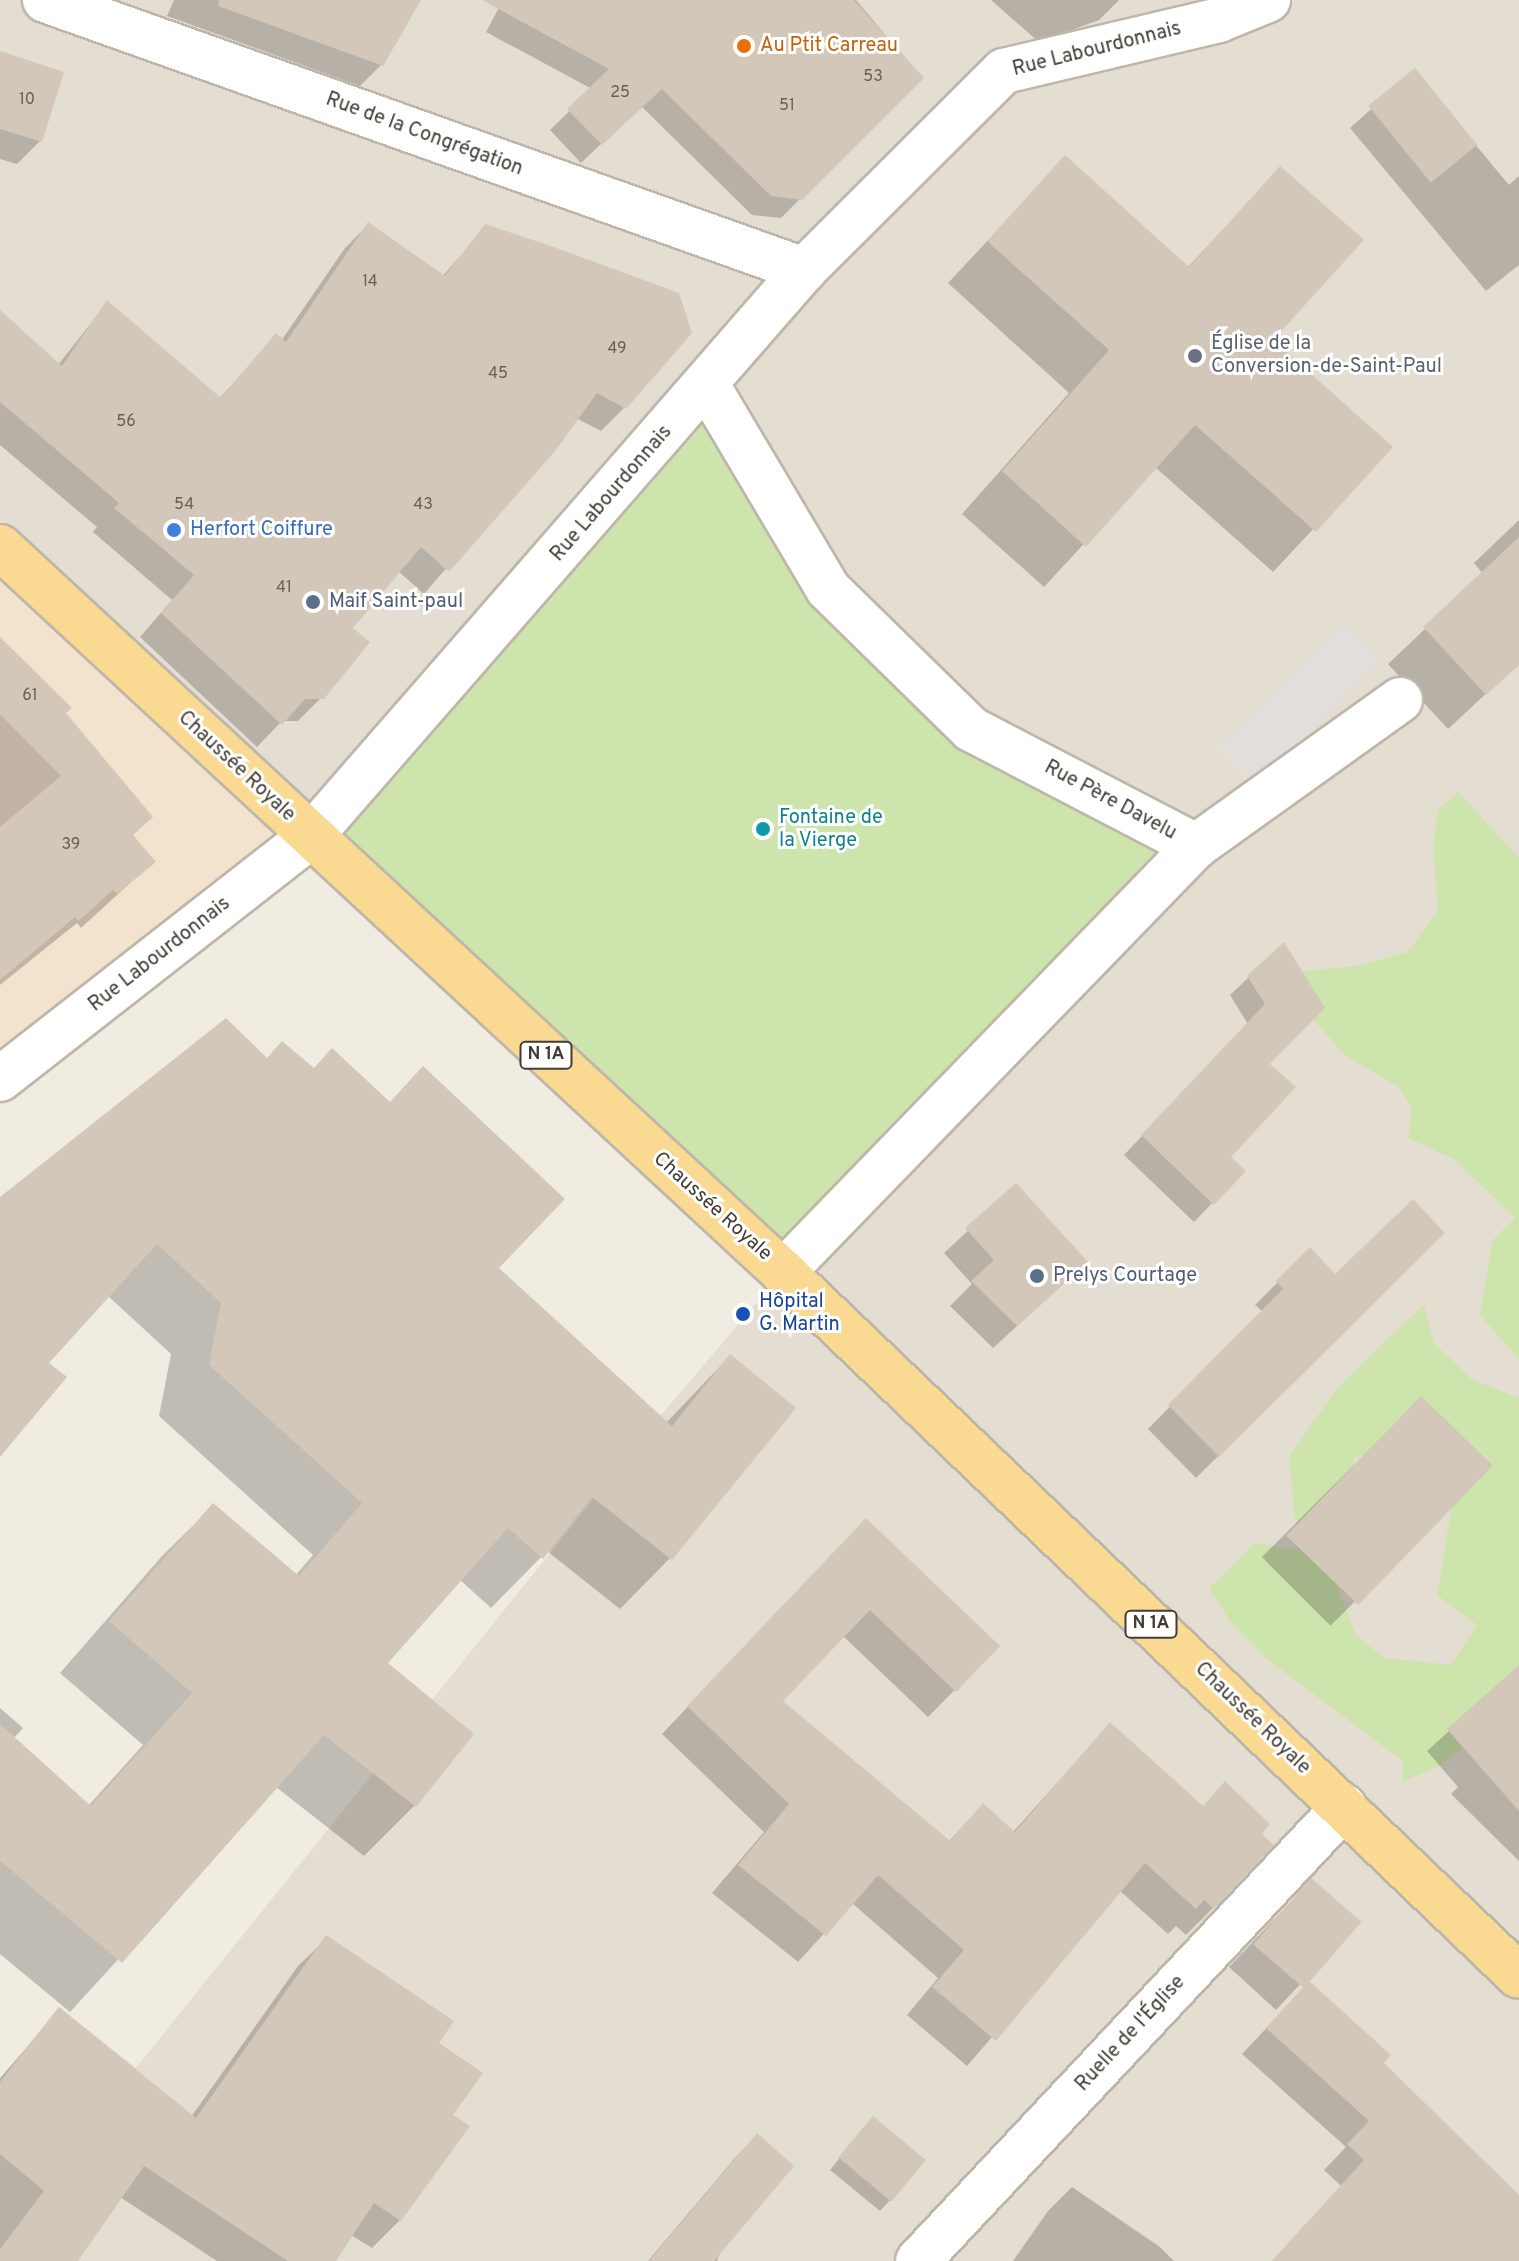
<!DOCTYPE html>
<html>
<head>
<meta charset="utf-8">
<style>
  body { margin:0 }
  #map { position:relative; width:1519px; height:2261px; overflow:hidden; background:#f1ece2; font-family:Overpass,sans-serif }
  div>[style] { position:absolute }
  .residential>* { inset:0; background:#e4ddd1 }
  .commercial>* { inset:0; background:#f3e2cd }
  .green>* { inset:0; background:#cde4ac }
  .parking>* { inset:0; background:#e1dedb; transform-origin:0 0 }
  .shadow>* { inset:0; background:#0003; transform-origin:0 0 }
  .building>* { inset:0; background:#d2c7b8; transform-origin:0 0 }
  .roads { filter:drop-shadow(2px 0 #beb6a9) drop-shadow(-2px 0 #beb6a9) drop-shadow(0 2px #beb6a9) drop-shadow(0 -2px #beb6a9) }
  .minor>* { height:44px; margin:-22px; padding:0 22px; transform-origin:22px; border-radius:22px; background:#fff }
  .tertiary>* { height:44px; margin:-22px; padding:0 22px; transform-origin:22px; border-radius:22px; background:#fff }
  .primary>* { height:44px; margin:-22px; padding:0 22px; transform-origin:22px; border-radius:22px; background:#fad992 }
  .dots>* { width:22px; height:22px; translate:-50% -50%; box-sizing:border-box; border:4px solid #fff; border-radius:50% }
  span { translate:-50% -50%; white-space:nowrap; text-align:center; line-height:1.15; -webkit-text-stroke:6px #fff; paint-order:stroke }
  .number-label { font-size:16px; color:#665f54 }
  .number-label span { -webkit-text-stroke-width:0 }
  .shield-label span { padding:2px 6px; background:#fff; border:2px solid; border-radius:6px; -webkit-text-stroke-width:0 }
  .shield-label { font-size:18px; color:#423c33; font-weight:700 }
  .food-label { font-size:20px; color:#c56008 }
  .left { translate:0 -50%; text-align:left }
  .street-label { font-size:20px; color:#423c33 }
  .worship-label { font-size:20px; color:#5b616d }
  .shop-label { font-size:20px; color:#366cbe }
  .service-label { font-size:20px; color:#4e5e75 }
  .culture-label { font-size:20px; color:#0d838f }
  .transit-label { font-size:20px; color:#164399 }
</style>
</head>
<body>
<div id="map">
  <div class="residential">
    <div style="clip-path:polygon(0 0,1519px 0,1519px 2261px,0 2261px,0 2079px,59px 2007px,136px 2068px,661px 1415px,783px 1272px,0 547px)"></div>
  </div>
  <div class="commercial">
    <div style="clip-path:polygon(0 547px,310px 837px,0 1079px)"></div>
  </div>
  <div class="green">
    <div style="clip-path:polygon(707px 385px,828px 589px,971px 729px,1196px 846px,783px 1272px,310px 837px)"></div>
    <div style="clip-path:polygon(1458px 792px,1519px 858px,1519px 1359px,1480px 1315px,1492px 1241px,1515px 1218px,1454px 1159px,1408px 1138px,1412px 1108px,1399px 1087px,1346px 1056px,1272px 974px,1357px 966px,1408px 952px,1438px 911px,1433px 846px,1438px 810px)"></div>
    <div style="clip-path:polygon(evenodd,1438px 1291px,1424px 1306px,1434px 1343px,1471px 1379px,1519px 1398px,1519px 1700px,1440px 1766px,1402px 1782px,1403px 1761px,1267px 1659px,1232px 1624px,1209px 1588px,1255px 1543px,1298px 1550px,1289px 1457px,1337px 1388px,1438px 1291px,1392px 1451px,1456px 1480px,1437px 1595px,1477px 1625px,1451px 1665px,1385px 1658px,1356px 1636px,1335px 1581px,1355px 1457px,1392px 1451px)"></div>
  </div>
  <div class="parking">
    <div style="left:1344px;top:623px;width:52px;height:175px;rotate:45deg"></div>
  </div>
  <div class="shadow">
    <div style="clip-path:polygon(174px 0,419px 0,381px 65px,360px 86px,167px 16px)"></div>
    <div style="clip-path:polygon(503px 0,856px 0,921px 77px,781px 218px,752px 215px,641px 106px,581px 163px,550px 130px,592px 89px,486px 32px)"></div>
    <div style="clip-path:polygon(991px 0,1119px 0,1099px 20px,1039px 42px)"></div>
    <div style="clip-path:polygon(0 56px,40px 141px,17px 164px,0 159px)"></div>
    <div style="clip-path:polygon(1414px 71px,1509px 185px,1519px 176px,1519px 265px,1486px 291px,1350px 128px)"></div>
    <div style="clip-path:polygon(1065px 158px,1187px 268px,1280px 169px,1270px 340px,1390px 447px,1273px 572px,1155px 467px,1044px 587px,962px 514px,1069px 393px,948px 283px)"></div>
    <div style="clip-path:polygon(368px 225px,442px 277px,486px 227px,624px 408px,601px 431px,576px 418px,424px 594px,398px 571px,350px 629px,322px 697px,298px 721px,282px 721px,257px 747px,140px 637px,172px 600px,93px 532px,97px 527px,0 445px,0 313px,58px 365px,107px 303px,219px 399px,276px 336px,281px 341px,345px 248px)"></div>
    <div style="clip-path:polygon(1519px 520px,1519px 663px,1448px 729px,1388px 664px,1483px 574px,1474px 563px)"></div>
    <div style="clip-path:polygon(0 640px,63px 713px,111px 812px,153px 862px,81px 928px,77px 923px,0 985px)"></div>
    <div style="clip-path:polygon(1283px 945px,1268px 1064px,1229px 1157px,1243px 1171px,1194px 1222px,1124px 1155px,1248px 1024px,1230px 995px)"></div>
    <div style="clip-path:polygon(1016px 1186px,1062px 1285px,993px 1348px,950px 1306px,972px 1284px,944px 1253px)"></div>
    <div style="clip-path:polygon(0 1199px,496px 1268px,666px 1423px,730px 1356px,670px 1558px,620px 1609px,547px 1551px,491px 1608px,459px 1579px,385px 1663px,415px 1805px,364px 1856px,276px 1787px,70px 2012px,0 1954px,0 1708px,23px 1728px,13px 1739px,88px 1806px,143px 1745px,60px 1673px,162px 1556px,213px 1506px,295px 1576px,313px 1555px,159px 1416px,171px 1354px,107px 1295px,46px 1363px,0 1454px)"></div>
    <div style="clip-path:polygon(1443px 1233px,1196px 1478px,1148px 1429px,1263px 1312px,1255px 1305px,1310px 1250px,1335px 1277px)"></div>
    <div style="left:1421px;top:1398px;width:97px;height:225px;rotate:45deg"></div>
    <div style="clip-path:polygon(840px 1547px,998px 1646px,928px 1717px,843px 1636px,780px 1701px,948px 1842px,983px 1805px,1013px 1832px,1110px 1724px,1213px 1908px,1186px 1935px,1176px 1926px,1168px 1934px,1119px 1890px,967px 2066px,907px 2015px,938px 1978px,852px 1903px,798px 1962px,712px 1893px,764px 1832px,662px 1734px)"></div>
    <div style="clip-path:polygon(1519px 1668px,1519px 1861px,1451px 1794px,1458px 1787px,1427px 1751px)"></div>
    <div style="clip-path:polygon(1289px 1904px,1358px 1922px,1276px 2010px,1229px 1967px)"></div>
    <div style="clip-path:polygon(327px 1938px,436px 2044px,450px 2116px,400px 2220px,372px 2248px,351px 2235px,334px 2261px,217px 2261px,120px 2197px,76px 2261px,0 2261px,0 2078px,60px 2010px,191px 2117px,298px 1966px)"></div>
    <div style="clip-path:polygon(1309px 1983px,1381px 2063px,1519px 2198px,1519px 2261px,1272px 2261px,1341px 2186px,1324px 2170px,1346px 2147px,1242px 2054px)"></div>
    <div style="clip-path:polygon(862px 2130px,891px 2199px,880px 2211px,830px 2170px)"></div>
    <div style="clip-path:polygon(757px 2136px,717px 2261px,648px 2261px,736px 2157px)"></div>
    <div style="clip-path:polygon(1072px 2187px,1160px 2247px,1174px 2261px,1013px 2261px,1048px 2211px)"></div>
  </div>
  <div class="building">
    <div style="clip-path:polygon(219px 0,421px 0,383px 66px,218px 6px)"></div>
    <div style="clip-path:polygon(482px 0,854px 0,924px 78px,802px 200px,771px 196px,662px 89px,602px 145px,567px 109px,609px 69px)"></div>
    <div style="clip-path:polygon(0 51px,64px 72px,42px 142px,0 129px)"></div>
    <div style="left:1415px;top:68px;width:99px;height:60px;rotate:51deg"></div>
    <div style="clip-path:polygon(1065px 155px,1189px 267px,1280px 166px,1364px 240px,1273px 340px,1393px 447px,1316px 532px,1195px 425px,1086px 547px,1002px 471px,1109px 350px,987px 241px)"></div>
    <div style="clip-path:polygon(368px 222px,445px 276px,485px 224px,551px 246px,679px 293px,692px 333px,626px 409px,597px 393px,555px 451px,449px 572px,421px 547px,353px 628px,370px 642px,324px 699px,305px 699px,282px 725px,161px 613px,194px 575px,114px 508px,119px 503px,0 402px,0 310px,62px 366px,107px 300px,221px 398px,276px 333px,286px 342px)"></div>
    <div style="clip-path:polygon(1519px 537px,1519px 665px,1486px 695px,1423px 627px)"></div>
    <div style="clip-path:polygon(0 637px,72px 708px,66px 713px,153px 817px,133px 835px,156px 862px,117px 894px,113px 890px,78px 921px,75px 917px,0 980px,0 827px,61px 776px,0 714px)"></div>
    <div style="clip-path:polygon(1284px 942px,1325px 1008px,1270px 1064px,1296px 1087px,1231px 1157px,1246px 1171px,1214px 1205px,1141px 1135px,1265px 1004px,1247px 976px)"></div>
    <div style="clip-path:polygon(226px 1018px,267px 1058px,282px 1041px,314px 1068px,332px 1048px,390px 1102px,423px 1066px,565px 1199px,499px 1268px,672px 1426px,730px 1354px,796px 1408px,672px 1560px,592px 1497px,543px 1559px,508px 1528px,388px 1663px,474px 1734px,416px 1807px,324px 1735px,122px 1963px,0 1861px,0 1724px,91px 1806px,192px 1693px,109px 1621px,213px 1503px,299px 1576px,362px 1503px,209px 1365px,221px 1303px,157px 1244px,49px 1363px,67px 1377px,0 1457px,0 1197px)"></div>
    <div style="clip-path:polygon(1016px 1183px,1088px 1262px,1017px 1326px,971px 1281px,994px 1260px,965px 1228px)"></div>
    <div style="clip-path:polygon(1413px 1199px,1445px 1233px,1219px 1457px,1168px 1405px,1283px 1289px,1276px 1281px,1310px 1247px,1335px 1274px)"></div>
    <div style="left:1421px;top:1396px;width:100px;height:194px;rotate:44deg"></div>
    <div style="clip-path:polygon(866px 1518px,1000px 1646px,956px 1692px,870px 1610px,783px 1701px,950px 1841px,983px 1803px,1015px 1832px,1110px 1722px,1203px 1806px,1225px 1781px,1270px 1824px,1262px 1834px,1274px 1845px,1214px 1909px,1204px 1900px,1196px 1909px,1145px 1863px,996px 2041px,932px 1987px,964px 1950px,878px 1875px,826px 1936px,738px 1865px,789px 1804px,687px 1706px)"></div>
    <div style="clip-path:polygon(1519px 1665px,1519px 1811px,1447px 1729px)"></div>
    <div style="left:1311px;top:1878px;width:67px;height:88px;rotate:41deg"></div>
    <div style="clip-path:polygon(326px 1935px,454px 2021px,439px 2043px,483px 2073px,453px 2115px,470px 2126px,401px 2221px,374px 2203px,336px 2261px,288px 2261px,144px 2166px,78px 2261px,0 2261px,0 2249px,44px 2191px,0 2154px,0 2082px,59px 2007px,196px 2118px)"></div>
    <div style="clip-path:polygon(1309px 1981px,1391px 2055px,1384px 2063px,1519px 2195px,1519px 2261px,1272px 2261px,1364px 2160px,1347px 2144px,1369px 2121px,1266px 2028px)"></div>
    <div style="left:873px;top:2116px;width:69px;height:54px;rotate:40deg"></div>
    <div style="clip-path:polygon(757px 2133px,794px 2166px,714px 2261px,649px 2261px)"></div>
  </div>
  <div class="roads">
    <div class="minor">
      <div style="left:45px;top:0;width:806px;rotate:19.58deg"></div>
      <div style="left:707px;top:385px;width:237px;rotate:59.3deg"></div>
      <div style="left:828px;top:589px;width:200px;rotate:44.4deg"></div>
      <div style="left:971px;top:729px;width:254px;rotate:27.5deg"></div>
      <div style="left:1196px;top:846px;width:593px;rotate:134.11deg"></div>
      <div style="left:1196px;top:846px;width:251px;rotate:-35.6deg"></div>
      <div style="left:918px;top:2261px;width:623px;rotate:-46.82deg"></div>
    </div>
    <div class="tertiary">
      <div style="left:0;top:1079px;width:393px;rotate:-38deg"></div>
      <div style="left:310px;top:837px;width:752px;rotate:-48.94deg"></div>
      <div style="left:804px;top:270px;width:282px;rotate:-44.9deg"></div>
      <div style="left:1004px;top:71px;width:221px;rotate:-13.3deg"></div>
      <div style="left:1219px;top:20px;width:53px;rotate:-22.2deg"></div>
    </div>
    <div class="primary">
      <div style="left:0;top:547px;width:1067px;rotate:42.8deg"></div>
      <div style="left:783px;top:1272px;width:1018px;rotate:43.73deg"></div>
    </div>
  </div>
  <div class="dots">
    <div style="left:744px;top:46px;background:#e8710a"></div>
    <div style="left:1195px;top:356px;background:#6b7280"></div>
    <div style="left:174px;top:530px;background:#3f7fe0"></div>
    <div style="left:313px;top:602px;background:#5c6f8a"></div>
    <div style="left:763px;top:829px;background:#0f9aa8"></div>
    <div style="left:1037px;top:1276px;background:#5c6f8a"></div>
    <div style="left:743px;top:1314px;background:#1a4fb4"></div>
  </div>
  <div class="number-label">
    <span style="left:873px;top:77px">53</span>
    <span style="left:620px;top:93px">25</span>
    <span style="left:27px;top:100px">10</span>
    <span style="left:787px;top:106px">51</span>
    <span style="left:370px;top:282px">14</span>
    <span style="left:617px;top:349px">49</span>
    <span style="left:498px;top:374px">45</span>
    <span style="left:126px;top:422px">56</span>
    <span style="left:184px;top:505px">54</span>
    <span style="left:423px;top:505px">43</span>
    <span style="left:284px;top:588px">41</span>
    <span style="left:30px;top:696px">61</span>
    <span style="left:71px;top:845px">39</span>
  </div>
  <div class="shield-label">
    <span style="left:546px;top:1055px">N 1A</span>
    <span style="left:1151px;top:1624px">N 1A</span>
  </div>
  <div class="food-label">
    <span class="left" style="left:760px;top:46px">Au Ptit Carreau</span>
  </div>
  <div class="street-label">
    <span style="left:1097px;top:50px;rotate:-14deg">Rue Labourdonnais</span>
    <span style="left:424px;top:135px;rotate:20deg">Rue de la Congrégation</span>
    <span style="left:612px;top:494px;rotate:-49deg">Rue Labourdonnais</span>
    <span style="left:236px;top:767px;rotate:43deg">Chaussée Royale</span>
    <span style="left:1110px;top:801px;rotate:28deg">Rue Père Davelu</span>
    <span style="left:160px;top:955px;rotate:-38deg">Rue Labourdonnais</span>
    <span style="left:712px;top:1207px;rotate:42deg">Chaussée Royale</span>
    <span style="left:1252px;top:1719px;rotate:44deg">Chaussée Royale</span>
    <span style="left:1131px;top:2034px;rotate:-47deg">Ruelle de l'Église</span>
  </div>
  <div class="worship-label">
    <span class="left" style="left:1211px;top:356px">Église de la<br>Conversion-de-Saint-Paul</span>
  </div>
  <div class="shop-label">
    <span class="left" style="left:190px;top:530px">Herfort Coiffure</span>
  </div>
  <div class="service-label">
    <span class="left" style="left:329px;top:602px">Maif Saint-paul</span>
    <span class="left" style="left:1053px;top:1276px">Prelys Courtage</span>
  </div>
  <div class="culture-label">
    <span class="left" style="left:779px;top:830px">Fontaine de<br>la Vierge</span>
  </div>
  <div class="transit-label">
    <span class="left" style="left:759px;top:1314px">Hôpital<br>G. Martin</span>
  </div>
</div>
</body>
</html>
